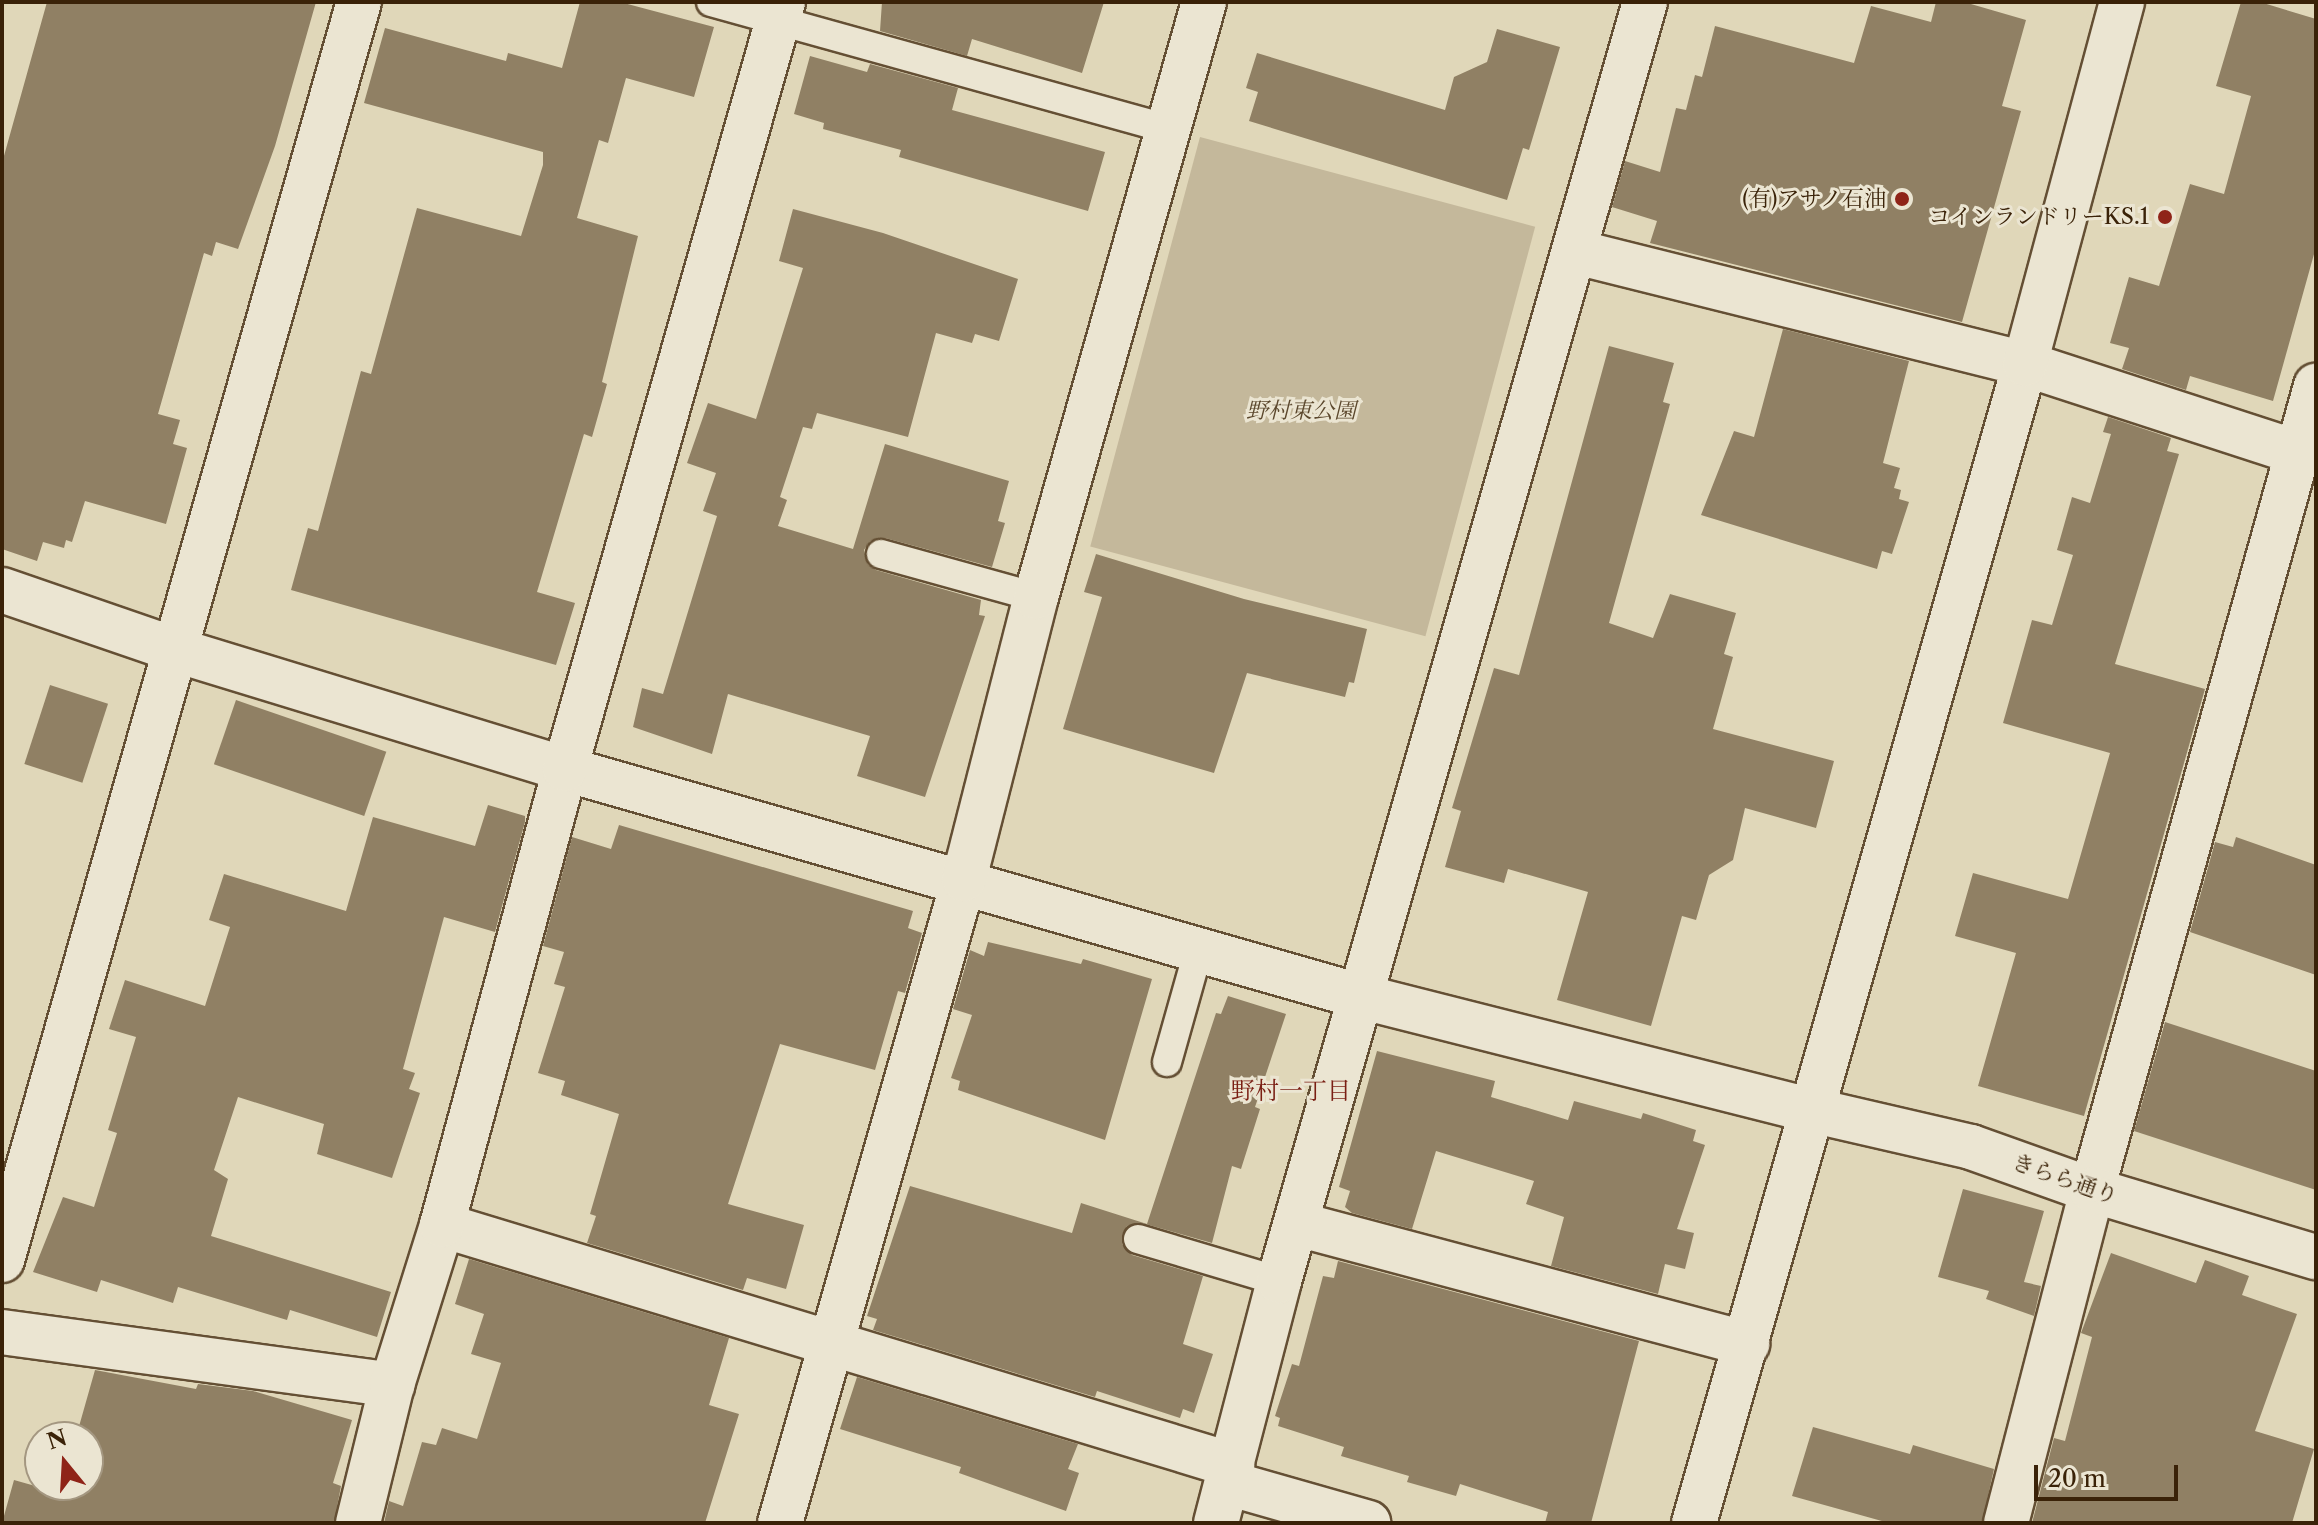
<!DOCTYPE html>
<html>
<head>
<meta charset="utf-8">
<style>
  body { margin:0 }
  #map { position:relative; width:2318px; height:1525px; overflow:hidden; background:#e0d7b9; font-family:"Libre Caslon Text","Noto Serif JP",serif }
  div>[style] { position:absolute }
  .green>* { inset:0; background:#c4b89b; transform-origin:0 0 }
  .building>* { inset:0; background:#908064; transform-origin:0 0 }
  .roads { filter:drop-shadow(2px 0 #644f34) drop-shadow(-2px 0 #644f34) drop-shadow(0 2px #644f34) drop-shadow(0 -2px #644f34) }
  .service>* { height:28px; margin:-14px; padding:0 14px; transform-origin:14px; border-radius:14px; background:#ebe5d2 }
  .minor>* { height:44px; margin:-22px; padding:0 22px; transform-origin:22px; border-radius:22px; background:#ebe5d2 }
  .tertiary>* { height:44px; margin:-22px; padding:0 22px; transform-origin:22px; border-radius:22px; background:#ebe5d2 }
  .dots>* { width:22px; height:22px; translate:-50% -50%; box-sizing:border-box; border:4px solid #ebe5d2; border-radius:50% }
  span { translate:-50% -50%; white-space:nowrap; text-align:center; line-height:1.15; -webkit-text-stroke:6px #ebe5d2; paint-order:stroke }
  .poi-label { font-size:22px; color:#3a2208 }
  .right { translate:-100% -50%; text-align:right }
  .park-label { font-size:22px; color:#5c482d; font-style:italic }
  .street-label { font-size:22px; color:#3a2208 }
  .neighbourhood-label { font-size:24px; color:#7a1f14 }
  .frame { position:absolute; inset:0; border:4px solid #3a2208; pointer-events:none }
  .north { position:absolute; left:24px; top:1421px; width:80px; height:80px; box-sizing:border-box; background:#ebe5d2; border:2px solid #a49781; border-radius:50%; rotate:342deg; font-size:22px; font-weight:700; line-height:32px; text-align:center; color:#3a2208 }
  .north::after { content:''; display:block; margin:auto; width:28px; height:36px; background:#8f2418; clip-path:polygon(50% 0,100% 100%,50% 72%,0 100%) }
  .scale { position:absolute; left:2034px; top:1465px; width:144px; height:36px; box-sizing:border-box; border:4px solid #3a2208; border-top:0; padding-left:10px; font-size:24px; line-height:28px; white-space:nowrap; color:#3a2208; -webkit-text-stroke:6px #ebe5d2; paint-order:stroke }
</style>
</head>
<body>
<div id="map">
  <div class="green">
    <div style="left:1200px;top:137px;width:347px;height:424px;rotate:15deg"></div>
  </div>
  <div class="building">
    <div style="clip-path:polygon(47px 2px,316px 2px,275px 146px,238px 249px,216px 242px,212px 256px,204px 253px,158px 414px,180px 420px,173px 444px,187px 448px,166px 524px,85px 501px,72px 542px,66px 540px,64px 548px,43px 542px,37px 561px,2px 549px,2px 163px)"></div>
    <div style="clip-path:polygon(580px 2px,620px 2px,714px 27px,694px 97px,626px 78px,608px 143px,599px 140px,577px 218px,638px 236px,602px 382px,607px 384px,592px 437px,584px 434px,537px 592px,575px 603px,556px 665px,291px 590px,308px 528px,318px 531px,361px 371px,371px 374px,417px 208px,521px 236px,543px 165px,543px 152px,364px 103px,385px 28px,506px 61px,508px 53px,562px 68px)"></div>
    <div style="clip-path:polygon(882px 2px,1104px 2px,1082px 73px,972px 39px,967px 56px,880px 31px)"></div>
    <div style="clip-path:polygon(1936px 2px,1964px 2px,2026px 20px,2002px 106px,2021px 111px,1962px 322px,1650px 243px,1657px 221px,1612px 207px,1625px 161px,1660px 172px,1676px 108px,1686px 110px,1695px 75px,1702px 77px,1715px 26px,1854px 63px,1871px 6px,1931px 22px)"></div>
    <div style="clip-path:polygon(2241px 2px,2260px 2px,2316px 19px,2316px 247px,2273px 401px,2190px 376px,2186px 390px,2122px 369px,2129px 348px,2110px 343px,2129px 277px,2159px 286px,2190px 184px,2224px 194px,2251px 96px,2216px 86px)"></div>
    <div style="clip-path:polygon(1497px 29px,1560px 47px,1529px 150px,1523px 148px,1507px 200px,1249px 121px,1258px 92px,1246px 88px,1257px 53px,1445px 110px,1454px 77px,1487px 62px)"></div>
    <div style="clip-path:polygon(810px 56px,867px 72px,870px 64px,958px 88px,952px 110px,1105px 152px,1088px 211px,899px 157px,901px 150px,823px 129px,824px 123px,794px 114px)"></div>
    <div style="clip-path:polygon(793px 209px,883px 233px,1018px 279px,999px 341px,975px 334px,972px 343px,936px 333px,908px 437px,817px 413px,812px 429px,803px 427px,780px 497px,787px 500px,778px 526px,853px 549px,885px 444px,1009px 481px,998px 521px,1005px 523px,992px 567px,885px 538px,870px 541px,864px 550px,868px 565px,876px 570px,981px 600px,979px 615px,985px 616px,925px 797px,857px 776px,870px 736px,728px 694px,712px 754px,633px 727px,642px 688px,663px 694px,717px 516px,703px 511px,716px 473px,687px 463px,708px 403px,756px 419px,803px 268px,779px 261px)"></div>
    <div style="clip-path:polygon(1783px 329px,1909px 361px,1883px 463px,1900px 468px,1894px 488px,1901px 490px,1899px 499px,1909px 502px,1892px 554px,1882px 551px,1877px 569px,1701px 515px,1734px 431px,1754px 437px)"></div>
    <div style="clip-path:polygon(1609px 346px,1674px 363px,1663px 402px,1670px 404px,1609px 623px,1653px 638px,1670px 594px,1736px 613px,1724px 654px,1733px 657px,1713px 729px,1834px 761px,1816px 828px,1745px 808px,1733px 860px,1709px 875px,1696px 920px,1682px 916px,1651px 1026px,1557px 1000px,1588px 892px,1508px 869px,1504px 883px,1445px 867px,1461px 811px,1452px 808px,1494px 668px,1519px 675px)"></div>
    <div style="clip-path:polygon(2108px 417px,2171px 438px,2167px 451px,2179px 454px,2115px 664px,2205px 689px,2084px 1116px,1978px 1086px,2016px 953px,1955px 936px,1973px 873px,2068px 899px,2110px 753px,2003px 723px,2032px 620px,2052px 625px,2073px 555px,2057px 550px,2072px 497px,2090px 503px,2111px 434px,2103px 432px)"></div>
    <div style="clip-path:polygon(1096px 554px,1244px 599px,1367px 629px,1354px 683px,1349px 682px,1345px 697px,1247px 673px,1214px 773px,1063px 729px,1102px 597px,1084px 592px)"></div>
    <div style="left:50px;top:685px;width:61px;height:83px;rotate:18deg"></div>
    <div style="left:236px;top:700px;width:159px;height:68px;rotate:19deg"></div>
    <div style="clip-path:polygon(488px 805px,525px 816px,525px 822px,495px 932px,444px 917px,403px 1069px,415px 1073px,409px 1089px,420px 1093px,392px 1178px,317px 1154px,324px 1124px,238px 1097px,214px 1170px,228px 1179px,211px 1236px,391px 1292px,377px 1337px,290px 1310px,287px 1320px,178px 1287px,173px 1303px,101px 1280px,97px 1292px,33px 1272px,63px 1197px,94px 1207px,117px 1133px,108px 1130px,136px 1037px,109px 1029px,125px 980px,205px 1006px,230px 927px,209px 920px,224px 874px,346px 911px,373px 817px,475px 846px)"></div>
    <div style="clip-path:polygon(619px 825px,913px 911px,908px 928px,922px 933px,905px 993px,898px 991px,875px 1070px,780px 1044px,728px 1204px,804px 1225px,786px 1289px,747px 1278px,743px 1290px,587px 1243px,596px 1216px,590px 1214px,619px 1114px,561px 1095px,565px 1081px,538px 1073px,565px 987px,554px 984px,564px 952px,543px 946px,572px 837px,611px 849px)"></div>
    <div style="clip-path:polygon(2236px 837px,2316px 865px,2316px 975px,2190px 932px,2215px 842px,2233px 847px)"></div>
    <div style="clip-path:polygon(988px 942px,1081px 964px,1083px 959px,1152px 979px,1105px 1140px,958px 1090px,960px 1081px,951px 1078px,972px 1015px,953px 1009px,970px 950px,984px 956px)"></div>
    <div style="clip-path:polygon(1228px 996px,1286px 1014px,1255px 1107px,1260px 1109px,1241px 1169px,1232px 1166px,1212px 1243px,1142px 1223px,1127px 1226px,1122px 1235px,1122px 1244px,1132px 1255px,1203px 1276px,1183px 1344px,1213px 1354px,1194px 1413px,1183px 1409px,1180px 1418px,1097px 1391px,1095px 1397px,873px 1330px,877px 1319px,867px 1316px,910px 1186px,1072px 1233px,1081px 1203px,1147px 1224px,1216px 1013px,1221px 1014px)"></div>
    <div style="clip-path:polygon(2165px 1022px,2316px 1071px,2316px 1190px,2134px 1131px)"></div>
    <div style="clip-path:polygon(1377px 1051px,1495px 1081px,1491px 1097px,1568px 1120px,1574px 1101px,1641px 1119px,1643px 1113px,1696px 1130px,1693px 1141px,1705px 1145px,1677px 1229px,1694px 1233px,1685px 1269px,1665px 1264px,1658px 1294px,1551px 1266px,1564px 1217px,1526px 1204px,1534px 1181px,1436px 1151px,1412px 1229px,1352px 1213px,1345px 1207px,1350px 1191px,1339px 1187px)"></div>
    <div style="clip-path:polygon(1963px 1189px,2044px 1211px,2024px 1282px,2041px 1286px,2034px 1316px,1986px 1299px,1989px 1291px,1938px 1277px)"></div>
    <div style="clip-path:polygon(2111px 1253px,2196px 1283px,2205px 1260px,2249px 1276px,2242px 1295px,2297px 1314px,2255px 1431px,2314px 1449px,2292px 1523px,2032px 1523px,2054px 1438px,2065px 1441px,2092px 1337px,2081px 1333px)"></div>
    <div style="clip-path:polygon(469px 1259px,729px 1338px,709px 1405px,739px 1414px,705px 1523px,384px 1523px,389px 1501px,403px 1506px,422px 1442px,436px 1445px,442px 1428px,477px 1439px,501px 1363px,471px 1354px,484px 1314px,455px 1304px)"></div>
    <div style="clip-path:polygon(1338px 1261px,1639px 1341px,1591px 1523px,1545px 1523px,1548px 1512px,1460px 1484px,1456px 1496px,1407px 1482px,1409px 1476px,1341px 1456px,1344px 1447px,1278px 1426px,1280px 1418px,1275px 1416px,1292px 1364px,1299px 1366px,1323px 1276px,1334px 1278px)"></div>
    <div style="clip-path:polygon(95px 1370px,196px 1389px,198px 1384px,253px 1391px,352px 1420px,333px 1483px,341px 1486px,334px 1523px,2px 1523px,14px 1480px,60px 1493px,63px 1485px,88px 1485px,88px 1437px,76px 1437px)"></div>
    <div style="clip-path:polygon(857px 1377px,1078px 1444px,1068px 1469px,1079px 1473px,1066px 1511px,959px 1473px,961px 1467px,840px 1429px)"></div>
    <div style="clip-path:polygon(1813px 1427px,1910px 1454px,1913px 1445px,1994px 1469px,1982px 1523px,1889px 1523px,1792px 1496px)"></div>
  </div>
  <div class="roads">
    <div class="service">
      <div style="left:711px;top:2px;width:474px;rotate:15.5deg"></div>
      <div style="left:881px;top:554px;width:161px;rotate:15.5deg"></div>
      <div style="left:1167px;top:1062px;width:118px;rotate:-74.3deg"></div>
      <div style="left:1138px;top:1239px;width:147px;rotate:16.6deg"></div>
    </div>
    <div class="minor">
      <div style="left:1576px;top:252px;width:463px;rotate:14deg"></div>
      <div style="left:2025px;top:364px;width:285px;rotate:18deg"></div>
      <div style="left:2px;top:590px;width:187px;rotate:19deg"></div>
      <div style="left:179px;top:651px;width:404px;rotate:17deg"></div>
      <div style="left:565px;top:769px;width:830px;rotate:15.95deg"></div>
      <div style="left:1363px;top:997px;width:462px;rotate:14.2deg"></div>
      <div style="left:1297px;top:1224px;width:466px;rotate:14.9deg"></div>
      <div style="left:442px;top:1225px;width:826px;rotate:16.9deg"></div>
      <div style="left:2px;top:1260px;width:1308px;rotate:-74.16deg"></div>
      <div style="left:2px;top:1332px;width:394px;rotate:7.7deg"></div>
      <div style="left:1228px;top:1483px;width:146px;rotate:15.9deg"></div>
      <div style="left:358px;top:1523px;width:142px;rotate:-76.2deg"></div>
      <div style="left:392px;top:1385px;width:168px;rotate:-72.6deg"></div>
      <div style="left:442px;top:1225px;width:472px;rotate:-74.9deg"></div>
      <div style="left:565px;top:769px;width:797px;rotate:-74.13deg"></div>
      <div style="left:780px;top:1523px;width:670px;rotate:-74.05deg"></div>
      <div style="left:964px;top:879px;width:291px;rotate:-75.7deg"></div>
      <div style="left:1036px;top:597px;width:618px;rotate:-74.23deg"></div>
      <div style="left:1216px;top:1523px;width:250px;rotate:-75.4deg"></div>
      <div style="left:1279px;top:1281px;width:1330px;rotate:-74.03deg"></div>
      <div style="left:2006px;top:1523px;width:344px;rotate:-75.5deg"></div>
      <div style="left:2092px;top:1190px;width:835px;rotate:-74.43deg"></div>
    </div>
    <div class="tertiary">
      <div style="left:1811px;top:1110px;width:164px;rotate:13deg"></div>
      <div style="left:1971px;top:1147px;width:128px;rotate:19.6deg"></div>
      <div style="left:2092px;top:1190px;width:234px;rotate:16.7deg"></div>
      <div style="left:1694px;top:1523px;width:1205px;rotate:-74.06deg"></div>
      <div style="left:2025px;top:364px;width:375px;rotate:-75deg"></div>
    </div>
  </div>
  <div class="dots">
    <div style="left:1902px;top:199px;background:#8f2418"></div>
    <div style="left:2165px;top:217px;background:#8f2418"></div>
  </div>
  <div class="poi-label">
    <span class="right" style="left:1886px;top:199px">(有)アサノ石油</span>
    <span class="right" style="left:2149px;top:217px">コインランドリーKS.1</span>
  </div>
  <div class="park-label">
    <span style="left:1301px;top:411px">野村東公園</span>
  </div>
  <div class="street-label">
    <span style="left:2065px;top:1179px;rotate:19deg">きらら通り</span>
  </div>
  <div class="neighbourhood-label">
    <span style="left:1291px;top:1091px">野村一丁目</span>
  </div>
  <div class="frame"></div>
  <div class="north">N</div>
  <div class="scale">20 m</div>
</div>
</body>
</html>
